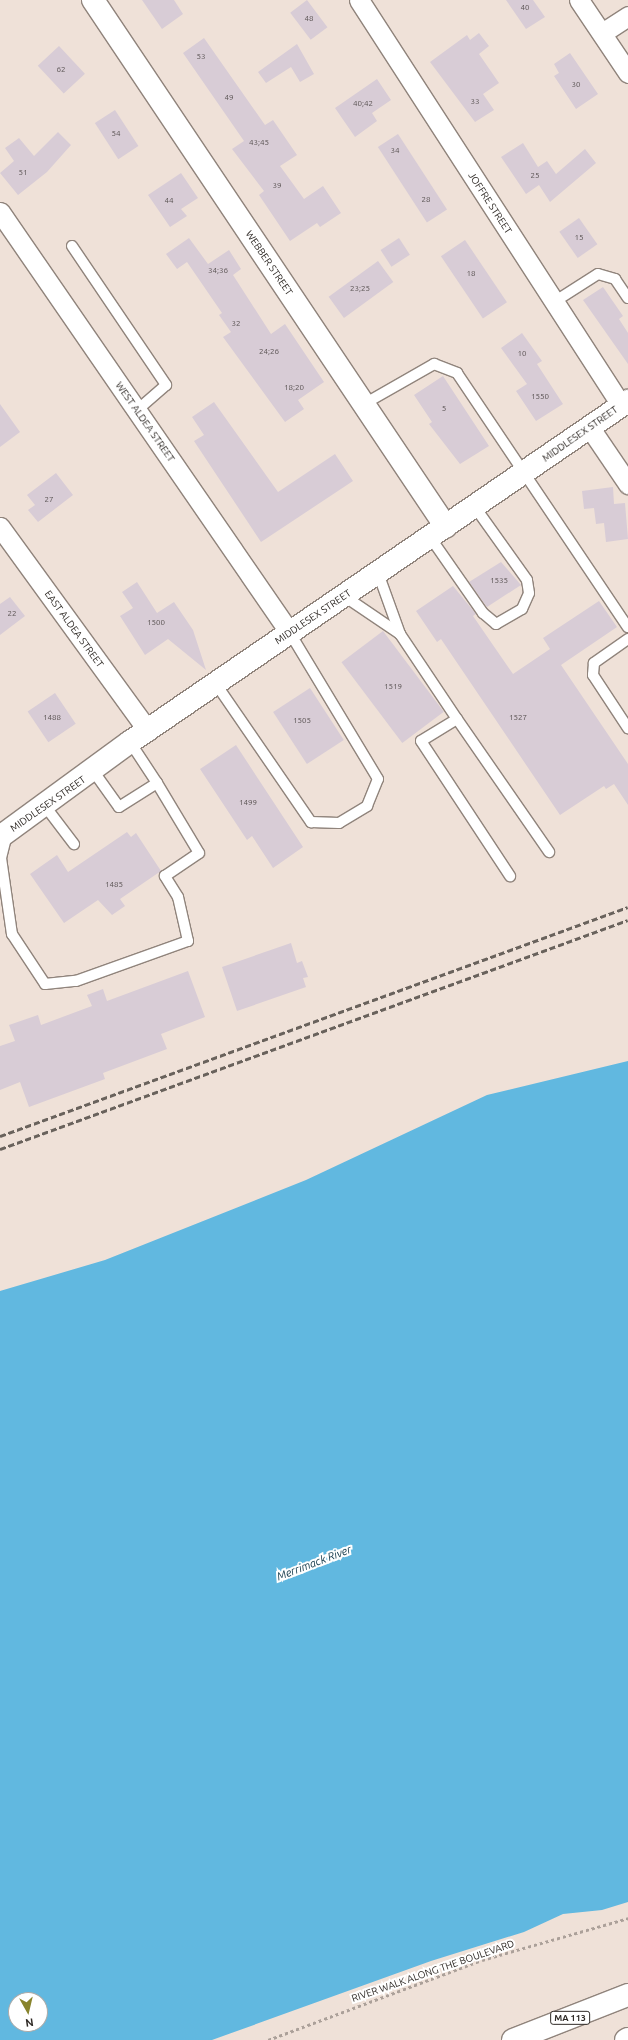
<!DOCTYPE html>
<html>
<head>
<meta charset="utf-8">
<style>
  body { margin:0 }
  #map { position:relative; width:628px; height:2040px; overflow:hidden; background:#efe1d8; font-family:Ubuntu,sans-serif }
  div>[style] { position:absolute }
  .water>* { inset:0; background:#61b8e0 }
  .building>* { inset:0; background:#d8ccd6; transform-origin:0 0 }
  .path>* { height:2.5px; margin-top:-1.25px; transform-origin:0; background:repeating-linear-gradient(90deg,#aba099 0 3px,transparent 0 6px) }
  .roads { filter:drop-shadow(1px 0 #90847c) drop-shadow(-1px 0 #90847c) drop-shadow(0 1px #90847c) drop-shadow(0 -1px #90847c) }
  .service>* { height:10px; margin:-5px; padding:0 5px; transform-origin:5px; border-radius:5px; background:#fff }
  .minor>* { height:19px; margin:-9.5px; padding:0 9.5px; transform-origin:9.5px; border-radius:9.5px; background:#fff }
  .tertiary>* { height:22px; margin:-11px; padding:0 11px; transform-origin:11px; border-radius:11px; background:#fff }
  .primary>* { height:22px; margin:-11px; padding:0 11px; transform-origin:11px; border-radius:11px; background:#fff }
  .rail>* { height:3px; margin-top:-1.5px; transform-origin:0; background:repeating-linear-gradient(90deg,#69625c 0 6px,transparent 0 9px) }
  span { translate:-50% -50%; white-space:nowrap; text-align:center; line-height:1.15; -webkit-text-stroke:4px #fff; paint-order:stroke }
  .number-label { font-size:8px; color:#595252 }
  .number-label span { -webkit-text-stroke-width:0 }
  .shield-label span { padding:1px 3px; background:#fff; border:1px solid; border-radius:3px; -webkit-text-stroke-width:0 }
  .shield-label { font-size:9px; color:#2f2a26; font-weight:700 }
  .street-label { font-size:10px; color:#2f2a26 }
  .water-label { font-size:11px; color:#103748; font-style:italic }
  .north { position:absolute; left:8px; top:1992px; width:40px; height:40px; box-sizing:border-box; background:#fff; border:1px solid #acaaa8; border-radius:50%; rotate:172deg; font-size:11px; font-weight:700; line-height:16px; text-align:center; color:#2f2a26 }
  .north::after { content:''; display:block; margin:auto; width:14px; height:18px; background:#88842d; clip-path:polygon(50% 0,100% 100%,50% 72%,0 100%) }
</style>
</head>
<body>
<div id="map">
  <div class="water">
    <div style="clip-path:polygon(evenodd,628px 1061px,628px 1902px,602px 1910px,563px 1914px,524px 1932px,431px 1961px,212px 2040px,0 2040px,0 1291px,105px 1260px,306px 1180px,487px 1095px,628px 1061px,16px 2000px,40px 2000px,40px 2024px,16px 2024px,16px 2000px)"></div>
  </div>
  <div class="building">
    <div style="clip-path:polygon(142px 0,174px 0,183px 14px,162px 29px)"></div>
    <div style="left:307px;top:0;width:34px;height:21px;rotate:53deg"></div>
    <div style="clip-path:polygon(506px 0,533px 0,545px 17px,526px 29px)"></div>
    <div style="clip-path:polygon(479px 33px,489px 46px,479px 54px,499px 83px,483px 94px,494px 110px,475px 122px,430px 62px,467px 35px,470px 40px)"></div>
    <div style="clip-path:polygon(204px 38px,265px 125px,273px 120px,297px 155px,280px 166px,304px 199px,323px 186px,341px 213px,320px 227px,317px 223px,290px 241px,259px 195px,264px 191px,232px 149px,244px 141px,183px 53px)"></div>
    <div style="clip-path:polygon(297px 44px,314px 74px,300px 82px,291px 67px,266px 83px,258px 72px)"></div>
    <div style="left:59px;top:46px;width:38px;height:29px;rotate:47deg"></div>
    <div style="clip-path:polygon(570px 53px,598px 94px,576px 109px,554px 76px,559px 73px,554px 64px)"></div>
    <div style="clip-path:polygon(377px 79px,391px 100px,372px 113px,377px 121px,355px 137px,335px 108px)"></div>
    <div style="left:115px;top:110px;width:43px;height:24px;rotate:57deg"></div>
    <div style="clip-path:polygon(58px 132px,71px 145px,47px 172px,18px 195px,0 173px,14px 161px,5px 148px,19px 138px,34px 156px)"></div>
    <div style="left:398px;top:134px;width:90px;height:24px;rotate:57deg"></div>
    <div style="clip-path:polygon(523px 143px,538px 167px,547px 161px,556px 174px,585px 149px,596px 163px,550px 202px,539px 185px,526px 194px,501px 157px)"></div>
    <div style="clip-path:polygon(181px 173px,198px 198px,181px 209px,187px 216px,170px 227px,148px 195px)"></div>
    <div style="left:579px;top:218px;width:32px;height:24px;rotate:55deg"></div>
    <div style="clip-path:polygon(189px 238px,208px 264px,229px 250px,241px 269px,233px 275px,271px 334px,285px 324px,324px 382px,298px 400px,304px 409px,285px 422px,223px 337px,231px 332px,219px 315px,222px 313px,187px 262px,177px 269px,166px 254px)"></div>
    <div style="left:399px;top:238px;width:20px;height:22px;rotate:57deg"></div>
    <div style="left:465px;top:240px;width:75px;height:29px;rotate:56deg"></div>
    <div style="left:378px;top:261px;width:26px;height:61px;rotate:54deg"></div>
    <div style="clip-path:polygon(603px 287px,623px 316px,619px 319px,628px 333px,628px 364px,583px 300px)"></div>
    <div style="clip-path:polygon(522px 333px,542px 361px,537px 364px,563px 404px,536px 421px,516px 391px,527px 384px,501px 348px)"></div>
    <div style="clip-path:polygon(443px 376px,489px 446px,460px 464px,429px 424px,432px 422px,414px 395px)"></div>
    <div style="clip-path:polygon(214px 402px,278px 492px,335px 454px,353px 481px,261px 542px,194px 441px,204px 435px,192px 417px)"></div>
    <div style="clip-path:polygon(0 404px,20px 432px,0 447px)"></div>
    <div style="clip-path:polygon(56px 473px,73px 495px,38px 522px,28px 510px,35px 505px,27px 495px)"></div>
    <div style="clip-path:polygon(613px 487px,614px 504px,625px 503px,628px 539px,606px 542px,604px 523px,596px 524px,594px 508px,584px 509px,582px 491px)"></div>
    <div style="clip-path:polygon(501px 562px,521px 585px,487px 607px,469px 582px)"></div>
    <div style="clip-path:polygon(137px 582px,157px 613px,174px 602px,193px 630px,206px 670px,168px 639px,145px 655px,120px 616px,133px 608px,122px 592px)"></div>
    <div style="clip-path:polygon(453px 586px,476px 614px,473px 616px,513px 674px,550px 649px,543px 638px,599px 601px,617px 627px,561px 665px,628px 764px,628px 805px,614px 784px,606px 789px,604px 786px,560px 815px,441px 639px,437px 642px,416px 611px)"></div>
    <div style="clip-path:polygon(10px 597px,25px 616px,0 635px,0 604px)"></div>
    <div style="left:383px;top:631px;width:101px;height:52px;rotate:53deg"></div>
    <div style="left:310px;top:688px;width:62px;height:44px;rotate:57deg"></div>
    <div style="left:55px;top:693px;width:37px;height:33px;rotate:56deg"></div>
    <div style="clip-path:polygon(236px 745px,303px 847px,273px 868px,252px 836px,247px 840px,200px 769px)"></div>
    <div style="clip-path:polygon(127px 832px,131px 837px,136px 833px,161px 871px,120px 899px,125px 906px,112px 915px,98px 900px,64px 923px,30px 874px,57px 855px,68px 872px)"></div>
    <div style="clip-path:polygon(291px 943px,297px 963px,302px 961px,308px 977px,303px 978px,306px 987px,237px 1011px,222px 967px)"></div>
    <div style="clip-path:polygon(188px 971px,205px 1017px,161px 1034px,167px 1049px,103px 1073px,105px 1079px,29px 1107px,20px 1082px,0 1090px,0 1046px,15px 1041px,9px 1025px,38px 1015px,41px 1025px,92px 1006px,87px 995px,103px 989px,107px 1001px)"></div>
  </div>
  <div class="path">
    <div style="left:268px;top:2040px;width:228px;rotate:-20.5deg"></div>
    <div style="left:482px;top:1960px;width:152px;rotate:-16deg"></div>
  </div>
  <div class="roads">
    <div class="service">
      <div style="left:72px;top:246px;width:168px;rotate:55.9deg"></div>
      <div style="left:166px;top:385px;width:38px;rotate:139deg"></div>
      <div style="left:554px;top:302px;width:52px;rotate:-32.5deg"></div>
      <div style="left:598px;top:274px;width:18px;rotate:16deg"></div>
      <div style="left:615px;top:279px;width:23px;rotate:56deg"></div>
      <div style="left:364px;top:404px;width:81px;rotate:-29.7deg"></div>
      <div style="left:434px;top:364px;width:25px;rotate:21deg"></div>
      <div style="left:457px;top:373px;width:306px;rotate:56.1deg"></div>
      <div style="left:430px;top:537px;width:93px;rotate:55.1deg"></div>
      <div style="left:483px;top:613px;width:17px;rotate:40deg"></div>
      <div style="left:496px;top:624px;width:30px;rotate:-30deg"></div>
      <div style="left:522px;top:609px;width:17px;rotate:-66deg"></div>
      <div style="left:529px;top:593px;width:13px;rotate:-99deg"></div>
      <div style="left:527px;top:580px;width:90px;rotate:-125.5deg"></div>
      <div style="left:344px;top:596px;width:68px;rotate:34.2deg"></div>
      <div style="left:400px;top:634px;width:65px;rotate:-109.8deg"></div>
      <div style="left:400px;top:634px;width:102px;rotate:56.2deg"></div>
      <div style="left:457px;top:719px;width:42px;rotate:148.6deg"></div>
      <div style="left:421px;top:741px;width:162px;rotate:56.6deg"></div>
      <div style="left:628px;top:639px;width:42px;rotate:144.8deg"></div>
      <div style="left:594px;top:663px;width:12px;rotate:95deg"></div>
      <div style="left:593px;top:675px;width:64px;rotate:56.6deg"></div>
      <div style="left:216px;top:684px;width:168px;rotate:55.5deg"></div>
      <div style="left:311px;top:822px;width:28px;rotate:2deg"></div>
      <div style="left:339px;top:823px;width:33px;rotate:-31deg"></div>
      <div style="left:367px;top:806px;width:29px;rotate:-68deg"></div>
      <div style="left:378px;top:779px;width:170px;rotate:-121.1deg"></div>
      <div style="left:457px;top:719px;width:162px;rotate:55.3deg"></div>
      <div style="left:94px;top:772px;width:43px;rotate:54.5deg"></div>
      <div style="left:119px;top:807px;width:45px;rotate:-32.3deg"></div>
      <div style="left:157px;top:783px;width:49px;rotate:-123.4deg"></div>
      <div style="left:45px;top:806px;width:48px;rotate:52.7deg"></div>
      <div style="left:7px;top:834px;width:25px;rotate:104deg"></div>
      <div style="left:1px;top:858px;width:77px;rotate:81.8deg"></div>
      <div style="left:12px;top:934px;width:60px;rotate:56.6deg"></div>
      <div style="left:45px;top:984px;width:31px;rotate:-6deg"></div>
      <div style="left:76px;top:981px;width:119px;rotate:-19.7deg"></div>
      <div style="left:188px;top:941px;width:45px;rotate:-102.8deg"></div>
      <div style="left:178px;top:897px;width:25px;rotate:-122deg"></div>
      <div style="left:165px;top:876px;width:41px;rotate:-34.1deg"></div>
      <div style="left:199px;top:853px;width:82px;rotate:-121deg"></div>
    </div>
    <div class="minor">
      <div style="left:359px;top:0;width:482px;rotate:57.1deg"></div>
      <div style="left:579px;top:0;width:88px;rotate:56.1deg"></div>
      <div style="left:602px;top:33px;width:31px;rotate:-33deg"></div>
      <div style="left:0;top:212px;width:511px;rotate:55.44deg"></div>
      <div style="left:590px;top:428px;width:68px;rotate:55.8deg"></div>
      <div style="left:0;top:527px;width:252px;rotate:54deg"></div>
    </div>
    <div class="tertiary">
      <div style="left:93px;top:0;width:634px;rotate:56.18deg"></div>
    </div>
    <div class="primary">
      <div style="left:0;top:837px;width:161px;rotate:-36.2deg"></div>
      <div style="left:130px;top:742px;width:604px;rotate:-34.4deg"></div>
      <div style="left:513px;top:2040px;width:123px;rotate:-21.4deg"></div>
      <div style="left:626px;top:2040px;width:2px;rotate:-27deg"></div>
    </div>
  </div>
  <div class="rail">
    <div style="left:0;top:1136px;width:668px;rotate:-20.03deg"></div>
    <div style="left:0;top:1149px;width:668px;rotate:-20.03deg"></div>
  </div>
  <div class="number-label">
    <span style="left:525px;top:8px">40</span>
    <span style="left:309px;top:19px">48</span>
    <span style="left:201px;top:57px">53</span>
    <span style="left:61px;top:70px">62</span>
    <span style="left:576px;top:85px">30</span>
    <span style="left:229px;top:98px">49</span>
    <span style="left:475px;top:102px">33</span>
    <span style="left:363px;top:104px">40;42</span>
    <span style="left:116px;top:134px">54</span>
    <span style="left:259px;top:143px">43;45</span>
    <span style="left:395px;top:151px">34</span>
    <span style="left:23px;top:173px">51</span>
    <span style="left:535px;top:176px">25</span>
    <span style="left:277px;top:186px">39</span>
    <span style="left:426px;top:200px">28</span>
    <span style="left:169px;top:201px">44</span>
    <span style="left:579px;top:238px">15</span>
    <span style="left:218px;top:271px">34;36</span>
    <span style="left:471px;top:274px">18</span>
    <span style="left:360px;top:289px">23;25</span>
    <span style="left:236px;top:324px">32</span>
    <span style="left:269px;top:352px">24;26</span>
    <span style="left:522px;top:354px">10</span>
    <span style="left:294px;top:388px">18;20</span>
    <span style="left:540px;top:397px">1550</span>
    <span style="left:444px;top:409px">5</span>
    <span style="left:49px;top:500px">27</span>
    <span style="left:499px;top:581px">1535</span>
    <span style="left:12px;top:614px">22</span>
    <span style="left:156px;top:623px">1500</span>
    <span style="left:393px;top:687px">1519</span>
    <span style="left:52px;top:718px">1488</span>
    <span style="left:518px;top:718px">1527</span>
    <span style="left:302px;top:721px">1505</span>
    <span style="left:248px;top:803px">1499</span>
    <span style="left:114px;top:885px">1485</span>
  </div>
  <div class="shield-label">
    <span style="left:570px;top:2018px">MA 113</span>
  </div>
  <div class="street-label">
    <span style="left:490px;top:203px;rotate:57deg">JOFFRE STREET</span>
    <span style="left:269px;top:263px;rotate:56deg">WEBBER STREET</span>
    <span style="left:145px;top:422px;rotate:55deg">WEST ALDEA STREET</span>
    <span style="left:580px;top:434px;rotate:-35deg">MIDDLESEX STREET</span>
    <span style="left:313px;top:617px;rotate:-34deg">MIDDLESEX STREET</span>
    <span style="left:74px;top:629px;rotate:54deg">EAST ALDEA STREET</span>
    <span style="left:48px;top:804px;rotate:-35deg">MIDDLESEX STREET</span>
    <span style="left:433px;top:1971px;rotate:-19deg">RIVER WALK ALONG THE BOULEVARD</span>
  </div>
  <div class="water-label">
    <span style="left:314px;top:1563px;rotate:-21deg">Merrimack River</span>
  </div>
  <div class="north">N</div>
</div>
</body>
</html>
